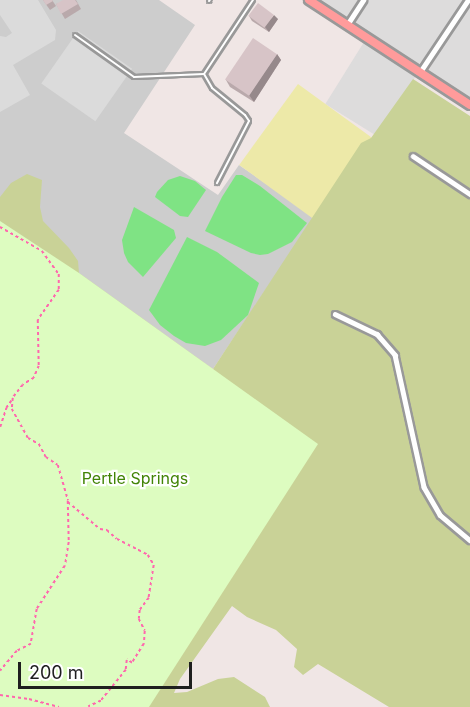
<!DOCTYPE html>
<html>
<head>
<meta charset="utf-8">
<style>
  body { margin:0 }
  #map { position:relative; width:470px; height:707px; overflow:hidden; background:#f0e6e5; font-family:Inter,sans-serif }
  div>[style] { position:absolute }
  .residential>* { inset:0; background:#dddcdc; transform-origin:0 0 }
  .religious>* { inset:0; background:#cdcdcd }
  .grass>* { inset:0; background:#ede9a8; transform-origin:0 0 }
  .forest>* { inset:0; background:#c9d297 }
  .park>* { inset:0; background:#ddfcc0 }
  .pitch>* { inset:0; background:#7fe384 }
  .parking>* { inset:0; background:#dbdbdb; transform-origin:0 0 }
  .path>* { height:1.5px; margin-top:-0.75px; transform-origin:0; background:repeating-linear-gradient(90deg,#ff67ad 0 3px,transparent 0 6px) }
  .roads { filter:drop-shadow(2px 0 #999) drop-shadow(-2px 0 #999) drop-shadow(0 2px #999) drop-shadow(0 -2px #999) }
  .service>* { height:2px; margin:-1px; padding:0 1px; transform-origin:1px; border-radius:1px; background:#fff }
  .minor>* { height:4.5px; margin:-2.25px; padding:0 2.25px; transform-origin:2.25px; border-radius:2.25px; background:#fff }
  .primary>* { height:8px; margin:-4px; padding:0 4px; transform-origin:4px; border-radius:4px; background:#ff9b9b }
  .wall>* { inset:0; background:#b9a9ab }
  .shaded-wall>* { inset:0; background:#96898b }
  .building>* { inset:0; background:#d7c4c7; transform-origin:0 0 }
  span { translate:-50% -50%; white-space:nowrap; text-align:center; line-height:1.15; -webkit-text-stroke:4.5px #fff; paint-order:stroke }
  .park-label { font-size:16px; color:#428406 }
  .scale { position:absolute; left:18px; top:662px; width:174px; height:27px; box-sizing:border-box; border:3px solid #1f1f1f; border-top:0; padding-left:8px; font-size:18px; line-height:21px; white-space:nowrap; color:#1f1f1f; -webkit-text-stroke:4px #fff; paint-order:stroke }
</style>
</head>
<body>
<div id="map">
  <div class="residential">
    <div style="clip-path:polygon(321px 0,464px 0,427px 56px,418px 65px,320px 3px)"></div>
    <div style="clip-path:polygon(470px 3px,470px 101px,428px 71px)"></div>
    <div style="left:364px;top:42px;width:62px;height:73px;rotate:32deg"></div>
  </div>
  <div class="religious">
    <div style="clip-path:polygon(0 0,159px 0,195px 25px,124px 133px,218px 195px,239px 165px,314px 217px,213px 369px,0 221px)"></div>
  </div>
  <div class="grass">
    <div style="left:298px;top:84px;width:91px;height:100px;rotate:36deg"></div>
  </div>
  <div class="forest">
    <div style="clip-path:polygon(413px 79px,470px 116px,470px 707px,389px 707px,318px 664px,303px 675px,294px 667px,297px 649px,276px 630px,247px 617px,232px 606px,180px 679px,174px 693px,187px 692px,218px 679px,234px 677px,265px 697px,270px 707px,0 707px,0 197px,11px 183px,27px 174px,42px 180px,40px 207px,43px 221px,69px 248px,78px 261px,79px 273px,213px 369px,361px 143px,371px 138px)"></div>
  </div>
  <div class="park">
    <div style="clip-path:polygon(0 221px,79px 273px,318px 444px,149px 707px,0 707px)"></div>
  </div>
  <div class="pitch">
    <div style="clip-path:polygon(236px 175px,242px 175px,260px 186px,307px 223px,292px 242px,268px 254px,260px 255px,251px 253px,205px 231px,222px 197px)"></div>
    <div style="clip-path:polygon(180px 176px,195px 181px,206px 190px,188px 217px,180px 216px,155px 197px,157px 192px,168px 180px)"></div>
    <div style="clip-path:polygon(134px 207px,174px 230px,176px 238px,143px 277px,128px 262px,124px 253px,122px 240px)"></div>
    <div style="clip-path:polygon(187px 237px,217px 252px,259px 283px,248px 315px,221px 340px,205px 346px,186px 343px,174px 336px,160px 325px,149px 310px)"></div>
  </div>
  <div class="parking">
    <div style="clip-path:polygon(0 0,38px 0,56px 30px,55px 40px,13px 65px,30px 95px,0 112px,0 36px,6px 37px,12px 33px,0 15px)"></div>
    <div style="left:78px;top:31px;width:66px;height:64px;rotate:35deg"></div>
  </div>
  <div class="path">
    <div style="left:0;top:227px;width:48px;rotate:29.7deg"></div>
    <div style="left:42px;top:251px;width:29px;rotate:54deg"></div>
    <div style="left:59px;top:274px;width:16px;rotate:90deg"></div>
    <div style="left:59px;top:290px;width:37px;rotate:125deg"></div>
    <div style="left:38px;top:320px;width:46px;rotate:88.8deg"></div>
    <div style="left:39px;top:366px;width:13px;rotate:113deg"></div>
    <div style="left:34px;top:378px;width:13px;rotate:148deg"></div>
    <div style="left:23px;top:385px;width:16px;rotate:128deg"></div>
    <div style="left:13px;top:398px;width:11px;rotate:95deg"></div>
    <div style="left:12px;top:409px;width:33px;rotate:61deg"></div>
    <div style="left:28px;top:438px;width:13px;rotate:29deg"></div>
    <div style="left:39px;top:444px;width:15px;rotate:62deg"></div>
    <div style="left:46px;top:457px;width:14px;rotate:34deg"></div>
    <div style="left:58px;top:465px;width:37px;rotate:74deg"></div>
    <div style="left:68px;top:501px;width:41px;rotate:88.6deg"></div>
    <div style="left:69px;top:542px;width:24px;rotate:99deg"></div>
    <div style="left:65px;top:566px;width:51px;rotate:123.1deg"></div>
    <div style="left:37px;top:609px;width:36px;rotate:100deg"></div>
    <div style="left:31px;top:644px;width:16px;rotate:153deg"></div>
    <div style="left:17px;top:651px;width:26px;rotate:130deg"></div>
    <div style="left:0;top:427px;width:20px;rotate:-72deg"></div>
    <div style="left:6px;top:408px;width:12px;rotate:-55deg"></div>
    <div style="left:68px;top:502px;width:42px;rotate:40.2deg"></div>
    <div style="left:100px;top:529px;width:7px;rotate:8deg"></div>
    <div style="left:107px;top:530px;width:13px;rotate:42deg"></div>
    <div style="left:117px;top:539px;width:35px;rotate:27deg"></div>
    <div style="left:148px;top:555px;width:12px;rotate:59deg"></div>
    <div style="left:154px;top:565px;width:33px;rotate:99deg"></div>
    <div style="left:149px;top:598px;width:15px;rotate:127deg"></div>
    <div style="left:140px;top:610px;width:9px;rotate:96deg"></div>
    <div style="left:139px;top:619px;width:13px;rotate:63deg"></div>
    <div style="left:145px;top:631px;width:13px;rotate:94deg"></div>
    <div style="left:144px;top:644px;width:22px;rotate:122deg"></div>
    <div style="left:132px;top:663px;width:6px;rotate:-149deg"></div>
    <div style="left:127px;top:660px;width:10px;rotate:96deg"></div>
    <div style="left:126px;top:670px;width:40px;rotate:129deg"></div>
    <div style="left:101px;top:701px;width:14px;rotate:155deg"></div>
    <div style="left:0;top:695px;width:29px;rotate:8deg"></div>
    <div style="left:29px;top:699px;width:31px;rotate:15deg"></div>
  </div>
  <div class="roads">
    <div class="service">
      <div style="left:209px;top:1px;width:1px;rotate:-45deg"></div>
      <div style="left:75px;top:35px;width:72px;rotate:35.4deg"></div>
      <div style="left:134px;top:77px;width:70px;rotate:-2.5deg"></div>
      <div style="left:204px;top:74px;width:89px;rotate:-56.5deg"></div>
      <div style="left:204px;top:74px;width:16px;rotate:60deg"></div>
      <div style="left:212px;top:88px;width:43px;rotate:39.3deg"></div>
      <div style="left:245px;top:115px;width:7px;rotate:56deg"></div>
      <div style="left:249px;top:121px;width:70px;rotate:117.3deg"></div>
    </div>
    <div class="minor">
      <div style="left:347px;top:25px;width:30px;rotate:-57deg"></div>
      <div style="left:420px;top:72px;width:87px;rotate:-56.3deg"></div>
      <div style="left:413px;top:156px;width:69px;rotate:33.7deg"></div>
      <div style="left:335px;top:314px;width:47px;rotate:25.5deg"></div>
      <div style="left:377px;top:334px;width:28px;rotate:49deg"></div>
      <div style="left:395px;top:355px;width:135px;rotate:77.6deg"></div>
      <div style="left:424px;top:487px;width:32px;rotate:60deg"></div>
      <div style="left:440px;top:515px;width:39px;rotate:40deg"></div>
    </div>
    <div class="primary">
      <div style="left:309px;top:0;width:192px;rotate:33.1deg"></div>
    </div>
  </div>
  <div class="wall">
    <div style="clip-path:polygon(43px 0,52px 0,56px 6px,50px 10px)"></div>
    <div style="clip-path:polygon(76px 0,81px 9px,65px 19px,56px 4px)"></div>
    <div style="clip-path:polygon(249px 16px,278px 19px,269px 32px,252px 21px)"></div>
    <div style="clip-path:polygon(277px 54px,281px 60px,254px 102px,230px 87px,226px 80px)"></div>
  </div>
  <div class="shaded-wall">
    <div style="clip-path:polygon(274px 15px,278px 19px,269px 32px,265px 27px)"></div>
    <div style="clip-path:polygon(277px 54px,281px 60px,254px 102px,249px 95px)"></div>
  </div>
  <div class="building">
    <div style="clip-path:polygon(43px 0,52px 0,53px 1px,46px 5px)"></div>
    <div style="clip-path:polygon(63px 0,75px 0,78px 4px,61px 14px,56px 4px)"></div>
    <div style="left:258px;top:3px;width:20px;height:16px;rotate:37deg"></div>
    <div style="left:253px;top:38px;width:29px;height:50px;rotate:34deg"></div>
  </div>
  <div class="park-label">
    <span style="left:135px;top:478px">Pertle Springs</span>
  </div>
  <div class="scale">200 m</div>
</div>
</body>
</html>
